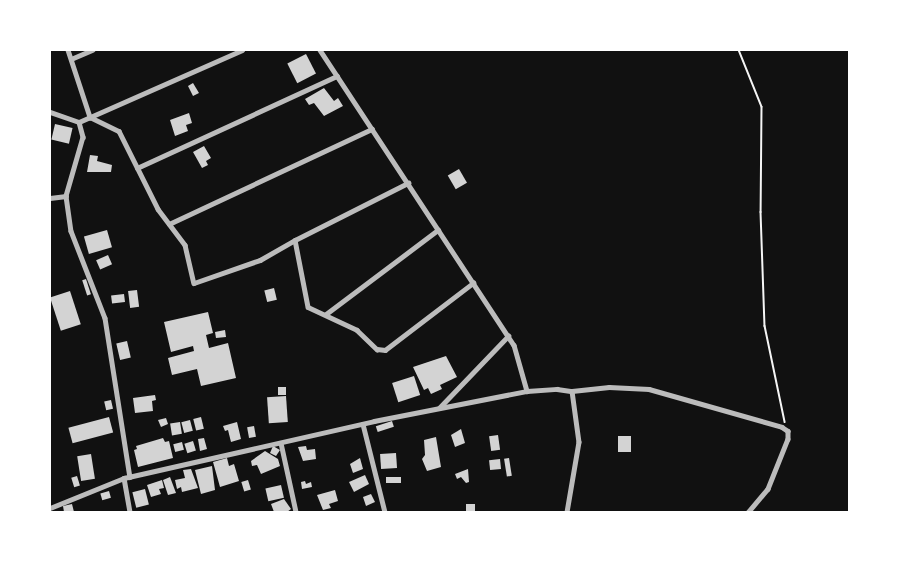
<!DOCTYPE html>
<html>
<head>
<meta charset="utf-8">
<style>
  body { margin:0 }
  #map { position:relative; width:899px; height:562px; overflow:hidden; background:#111; font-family:"DM Sans",sans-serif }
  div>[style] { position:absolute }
  .building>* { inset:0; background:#d3d3d3; transform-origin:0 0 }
  .path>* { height:1.5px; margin:-0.75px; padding:0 0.75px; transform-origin:0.75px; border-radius:0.75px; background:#f5f5f5 }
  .minor>* { height:4.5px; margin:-2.25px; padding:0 2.25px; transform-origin:2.25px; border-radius:2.25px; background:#bcbcbc }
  span { translate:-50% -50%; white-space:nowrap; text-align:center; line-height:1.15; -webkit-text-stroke:6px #fff; paint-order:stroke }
  .frame { position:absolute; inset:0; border:51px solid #fff; pointer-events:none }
</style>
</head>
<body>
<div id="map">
  <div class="building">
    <div style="left:306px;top:54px;width:22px;height:21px;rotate:63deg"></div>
    <div style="clip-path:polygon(193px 83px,199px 93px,193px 96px,188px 86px)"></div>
    <div style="clip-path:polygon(324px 88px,334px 101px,338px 98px,343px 106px,324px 116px,314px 103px,309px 105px,305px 99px)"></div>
    <div style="clip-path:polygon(189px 113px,192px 123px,186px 125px,188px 131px,175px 136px,170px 120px)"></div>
    <div style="left:55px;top:124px;width:18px;height:16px;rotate:13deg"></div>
    <div style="clip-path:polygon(204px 146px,211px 158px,206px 161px,208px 165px,202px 168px,193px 152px)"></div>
    <div style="clip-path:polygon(90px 155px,98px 156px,97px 161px,112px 165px,111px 172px,87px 172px)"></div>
    <div style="left:459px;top:169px;width:16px;height:13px;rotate:60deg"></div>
    <div style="left:107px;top:230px;width:18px;height:24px;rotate:74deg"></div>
    <div style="left:108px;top:255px;width:10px;height:13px;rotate:66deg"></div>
    <div style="left:86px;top:279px;width:16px;height:4px;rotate:72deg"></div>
    <div style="left:274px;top:288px;width:12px;height:10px;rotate:76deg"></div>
    <div style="left:137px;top:290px;width:17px;height:9px;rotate:83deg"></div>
    <div style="left:70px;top:291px;width:35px;height:21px;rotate:72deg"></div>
    <div style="left:124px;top:294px;width:8px;height:13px;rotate:83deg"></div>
    <div style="clip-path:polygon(208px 312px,213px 333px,206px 335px,209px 348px,228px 343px,236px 378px,201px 386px,197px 369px,172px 375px,168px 358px,194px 351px,193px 346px,171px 352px,164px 322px)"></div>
    <div style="clip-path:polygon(225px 330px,226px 337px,216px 338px,215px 332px)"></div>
    <div style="left:127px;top:341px;width:17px;height:11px;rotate:77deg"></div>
    <div style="clip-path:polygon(446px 356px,457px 377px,440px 385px,442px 389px,431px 394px,428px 388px,424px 390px,413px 367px)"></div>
    <div style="left:414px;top:376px;width:20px;height:23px;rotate:72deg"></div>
    <div style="left:286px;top:387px;width:8px;height:8px;rotate:90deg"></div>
    <div style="clip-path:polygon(155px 395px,156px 400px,152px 401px,153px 411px,135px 413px,133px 398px)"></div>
    <div style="left:286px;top:396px;width:26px;height:19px;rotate:86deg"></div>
    <div style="left:111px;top:400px;width:9px;height:7px;rotate:77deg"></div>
    <div style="left:109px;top:417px;width:16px;height:42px;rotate:75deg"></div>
    <div style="left:201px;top:417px;width:12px;height:8px;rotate:76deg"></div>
    <div style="clip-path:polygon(166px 418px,168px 424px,161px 427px,158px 420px)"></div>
    <div style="left:190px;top:420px;width:11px;height:9px;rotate:75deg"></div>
    <div style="left:392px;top:421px;width:6px;height:17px;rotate:72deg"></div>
    <div style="left:180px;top:422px;width:12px;height:10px;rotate:81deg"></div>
    <div style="clip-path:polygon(237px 422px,241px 439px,231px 442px,228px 430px,225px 431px,223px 426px)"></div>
    <div style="left:254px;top:426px;width:11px;height:7px;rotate:80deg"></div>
    <div style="clip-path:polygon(461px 429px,465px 443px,455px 447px,451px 435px)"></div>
    <div style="left:498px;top:435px;width:15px;height:9px;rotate:82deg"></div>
    <div style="left:618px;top:436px;width:13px;height:16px"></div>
    <div style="clip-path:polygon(436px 437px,441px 467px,427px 471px,422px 459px,425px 455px,424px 440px)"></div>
    <div style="clip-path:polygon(163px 438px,165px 442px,169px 441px,173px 458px,138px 467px,134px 450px,137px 449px,136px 446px)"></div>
    <div style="clip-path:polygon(204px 438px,207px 449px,200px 451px,198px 439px)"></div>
    <div style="left:193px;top:441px;width:10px;height:9px;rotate:73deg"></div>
    <div style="left:182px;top:442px;width:8px;height:9px;rotate:76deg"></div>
    <div style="clip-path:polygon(273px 446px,280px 450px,276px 456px,270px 453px)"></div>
    <div style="clip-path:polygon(306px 446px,307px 450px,315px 449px,316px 459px,303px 461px,298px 447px)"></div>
    <div style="clip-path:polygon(265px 451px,278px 459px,280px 466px,261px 474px,257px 465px,252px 466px,251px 461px)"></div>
    <div style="left:396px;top:453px;width:15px;height:16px;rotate:86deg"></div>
    <div style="left:91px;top:454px;width:25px;height:14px;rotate:81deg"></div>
    <div style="clip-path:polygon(227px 458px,229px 466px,234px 464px,239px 481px,220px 487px,213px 462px)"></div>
    <div style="clip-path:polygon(360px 458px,363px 469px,353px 473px,350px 464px)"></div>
    <div style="left:509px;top:458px;width:18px;height:5px;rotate:81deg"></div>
    <div style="left:500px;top:459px;width:10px;height:11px;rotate:84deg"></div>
    <div style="clip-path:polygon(212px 466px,215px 490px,201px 494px,195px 470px)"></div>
    <div style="clip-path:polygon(191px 469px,198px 488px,182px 492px,181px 487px,177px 489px,175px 480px,185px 478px,183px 470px)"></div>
    <div style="clip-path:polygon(468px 469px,469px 482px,466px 483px,461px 477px,457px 479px,455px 474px)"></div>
    <div style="clip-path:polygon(365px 475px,369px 484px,354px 492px,349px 482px)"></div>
    <div style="left:77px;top:476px;width:10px;height:6px;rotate:73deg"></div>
    <div style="clip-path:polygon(170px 477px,176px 493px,168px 495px,163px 480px)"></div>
    <div style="left:401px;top:477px;width:6px;height:15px;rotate:90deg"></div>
    <div style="clip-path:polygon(162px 480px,164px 488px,159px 489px,161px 494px,151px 497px,147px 485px)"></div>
    <div style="left:248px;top:480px;width:10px;height:7px;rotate:73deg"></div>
    <div style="clip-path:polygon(305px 481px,306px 484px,311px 482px,312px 487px,302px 489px,301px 482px)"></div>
    <div style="left:281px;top:485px;width:13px;height:16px;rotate:77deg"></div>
    <div style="left:145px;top:489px;width:16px;height:13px;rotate:76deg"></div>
    <div style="clip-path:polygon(335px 490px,338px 501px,329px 504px,331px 508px,323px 510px,317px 495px)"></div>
    <div style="left:109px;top:491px;width:7px;height:9px;rotate:74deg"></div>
    <div style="clip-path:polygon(371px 494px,375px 502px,366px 506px,363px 497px)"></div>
    <div style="clip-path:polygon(284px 499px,291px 509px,287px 512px,274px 512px,271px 504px)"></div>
    <div style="clip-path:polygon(72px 504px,74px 512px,64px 512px,63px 506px)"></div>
    <div style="left:466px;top:504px;width:9px;height:8px"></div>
  </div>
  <div class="path">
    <div style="left:739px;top:50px;width:61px;rotate:68deg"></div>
    <div style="left:762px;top:107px;width:105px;rotate:90.5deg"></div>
    <div style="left:761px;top:212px;width:114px;rotate:88deg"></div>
    <div style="left:765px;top:326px;width:98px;rotate:78.2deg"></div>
  </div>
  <div class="minor">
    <div style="left:68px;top:50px;width:71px;rotate:71.8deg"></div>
    <div style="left:90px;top:117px;width:32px;rotate:26deg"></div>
    <div style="left:119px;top:131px;width:87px;rotate:63.4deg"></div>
    <div style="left:158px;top:209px;width:45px;rotate:53.1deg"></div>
    <div style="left:185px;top:245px;width:39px;rotate:77deg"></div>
    <div style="left:194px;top:283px;width:70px;rotate:-19.2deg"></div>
    <div style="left:260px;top:260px;width:40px;rotate:-29.7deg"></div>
    <div style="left:295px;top:240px;width:127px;rotate:-26.8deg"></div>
    <div style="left:320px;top:50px;width:353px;rotate:56.7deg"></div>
    <div style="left:514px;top:345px;width:48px;rotate:74.2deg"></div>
    <div style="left:71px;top:59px;width:23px;rotate:-23deg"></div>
    <div style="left:50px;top:112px;width:31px;rotate:19deg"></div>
    <div style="left:79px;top:122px;width:16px;rotate:75deg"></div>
    <div style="left:83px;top:137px;width:61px;rotate:106.1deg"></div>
    <div style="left:66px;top:196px;width:35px;rotate:82deg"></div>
    <div style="left:71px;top:231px;width:93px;rotate:68.7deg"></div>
    <div style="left:105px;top:318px;width:161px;rotate:81.1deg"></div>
    <div style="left:79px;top:122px;width:178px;rotate:-23.8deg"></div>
    <div style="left:137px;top:168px;width:220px;rotate:-24.7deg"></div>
    <div style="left:50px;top:198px;width:16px;rotate:-7deg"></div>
    <div style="left:169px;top:224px;width:224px;rotate:-25.1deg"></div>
    <div style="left:295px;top:240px;width:68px;rotate:79deg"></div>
    <div style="left:308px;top:307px;width:54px;rotate:25.1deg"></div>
    <div style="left:357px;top:330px;width:28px;rotate:44deg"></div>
    <div style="left:377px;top:349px;width:8px;rotate:7deg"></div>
    <div style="left:385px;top:350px;width:111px;rotate:-37.3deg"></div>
    <div style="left:326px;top:314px;width:140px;rotate:-36.9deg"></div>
    <div style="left:572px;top:391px;width:37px;rotate:-6deg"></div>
    <div style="left:609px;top:387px;width:40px;rotate:2.9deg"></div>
    <div style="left:649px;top:389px;width:138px;rotate:15.9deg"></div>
    <div style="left:782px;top:427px;width:7px;rotate:34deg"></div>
    <div style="left:788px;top:431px;width:8px;rotate:90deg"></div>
    <div style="left:788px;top:439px;width:54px;rotate:111.8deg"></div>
    <div style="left:768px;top:489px;width:30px;rotate:130deg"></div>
    <div style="left:439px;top:408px;width:100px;rotate:-46.2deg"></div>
    <div style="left:363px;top:424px;width:91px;rotate:76deg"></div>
    <div style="left:281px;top:443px;width:71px;rotate:77.7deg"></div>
    <div style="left:124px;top:478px;width:35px;rotate:80deg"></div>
    <div style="left:50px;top:508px;width:80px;rotate:-22.1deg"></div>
    <div style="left:124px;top:478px;width:256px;rotate:-12.8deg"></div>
    <div style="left:374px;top:421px;width:156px;rotate:-11.1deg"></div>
    <div style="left:527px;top:391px;width:30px;rotate:-4deg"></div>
    <div style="left:557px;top:389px;width:15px;rotate:8deg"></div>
    <div style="left:572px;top:391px;width:51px;rotate:82.2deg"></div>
    <div style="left:579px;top:442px;width:71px;rotate:99.7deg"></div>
  </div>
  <div class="frame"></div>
</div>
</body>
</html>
